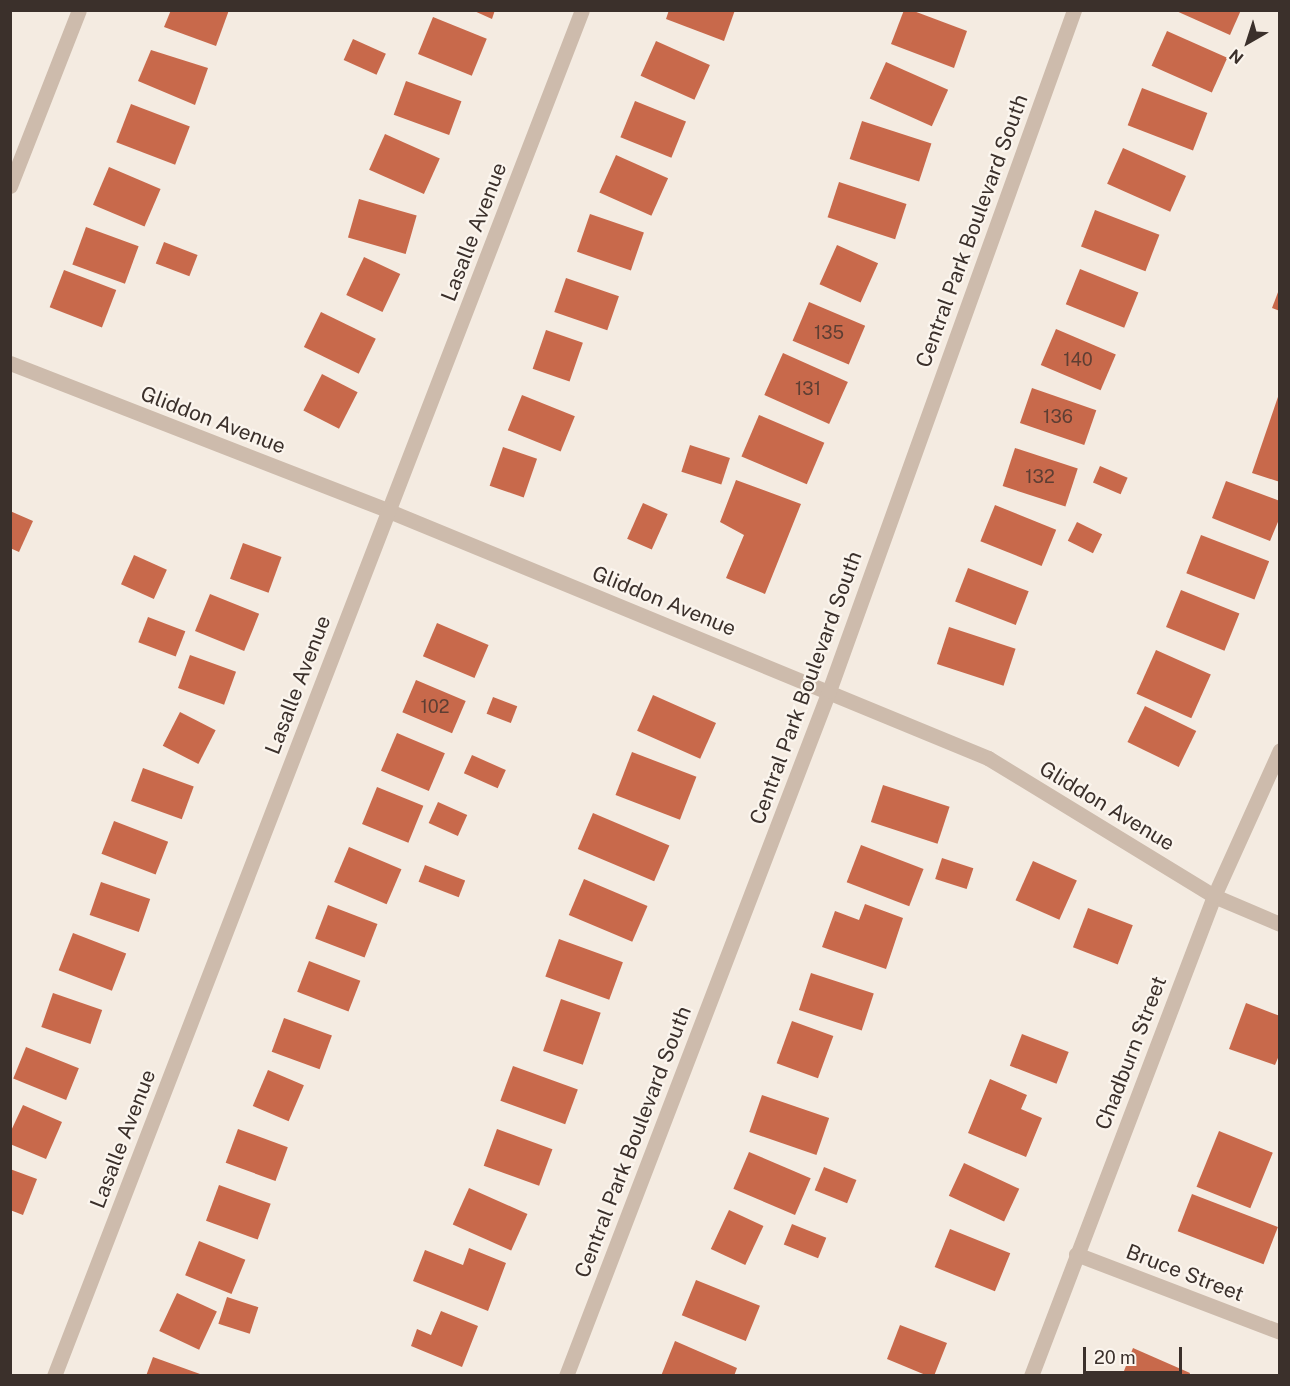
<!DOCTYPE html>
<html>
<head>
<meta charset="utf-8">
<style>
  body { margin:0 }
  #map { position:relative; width:1290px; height:1386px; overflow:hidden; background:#f4ebe1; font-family:"Public Sans",sans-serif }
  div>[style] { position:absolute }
  .building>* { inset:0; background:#c8694b; transform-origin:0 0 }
  .minor>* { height:15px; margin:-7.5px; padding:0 7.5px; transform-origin:7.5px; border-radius:7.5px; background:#cdbbac }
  span { translate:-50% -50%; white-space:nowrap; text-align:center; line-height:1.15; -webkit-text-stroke:4.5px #fbf5ee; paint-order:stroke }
  .number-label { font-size:18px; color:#5e3e33 }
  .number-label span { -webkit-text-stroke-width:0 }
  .street-label { font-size:21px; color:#3b302b }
  .frame { position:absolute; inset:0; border:12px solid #3b302b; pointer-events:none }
  .north { position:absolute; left:1218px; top:12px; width:60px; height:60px; -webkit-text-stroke:4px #fbf5ee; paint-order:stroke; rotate:219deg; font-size:16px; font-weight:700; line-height:24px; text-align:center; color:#3b302b }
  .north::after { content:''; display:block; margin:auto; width:21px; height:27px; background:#3b302b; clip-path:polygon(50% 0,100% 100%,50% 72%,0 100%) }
  .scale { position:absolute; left:1083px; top:1347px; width:99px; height:27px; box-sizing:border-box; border:3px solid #3b302b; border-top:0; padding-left:8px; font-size:18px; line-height:21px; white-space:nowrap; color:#3b302b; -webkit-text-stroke:4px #fbf5ee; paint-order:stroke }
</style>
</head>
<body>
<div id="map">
  <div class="building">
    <div style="clip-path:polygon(171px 10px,229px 10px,216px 46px,164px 27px)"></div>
    <div style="clip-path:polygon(472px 10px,495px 10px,492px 19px)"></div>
    <div style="clip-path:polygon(669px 10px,735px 10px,724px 41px,666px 19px)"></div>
    <div style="clip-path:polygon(904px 10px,911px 10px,967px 31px,954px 68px,891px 44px)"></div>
    <div style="clip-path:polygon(1174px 10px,1241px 10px,1230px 35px)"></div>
    <div style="left:433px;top:17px;width:58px;height:40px;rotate:22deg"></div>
    <div style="left:1167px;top:31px;width:66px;height:38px;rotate:24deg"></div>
    <div style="left:353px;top:39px;width:36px;height:23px;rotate:24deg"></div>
    <div style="left:656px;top:41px;width:59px;height:38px;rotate:24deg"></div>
    <div style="clip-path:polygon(151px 50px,208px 68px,195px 105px,138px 81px)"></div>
    <div style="left:886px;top:62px;width:68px;height:40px;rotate:24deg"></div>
    <div style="left:406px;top:81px;width:59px;height:36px;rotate:20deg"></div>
    <div style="left:1142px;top:88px;width:70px;height:40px;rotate:21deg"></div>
    <div style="left:635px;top:101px;width:55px;height:39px;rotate:22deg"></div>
    <div style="left:131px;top:104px;width:63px;height:41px;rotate:21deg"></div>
    <div style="left:862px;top:121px;width:73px;height:40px;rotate:18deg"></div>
    <div style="left:385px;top:134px;width:60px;height:39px;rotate:24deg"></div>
    <div style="left:1123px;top:148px;width:69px;height:39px;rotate:24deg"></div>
    <div style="left:616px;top:155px;width:57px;height:41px;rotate:24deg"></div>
    <div style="left:109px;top:167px;width:56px;height:41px;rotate:23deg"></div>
    <div style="left:839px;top:182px;width:71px;height:37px;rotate:18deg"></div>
    <div style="left:359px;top:199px;width:60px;height:40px;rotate:16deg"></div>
    <div style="left:1095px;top:210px;width:69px;height:39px;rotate:21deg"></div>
    <div style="left:590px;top:214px;width:57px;height:40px;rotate:19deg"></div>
    <div style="left:86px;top:227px;width:56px;height:40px;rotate:20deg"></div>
    <div style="left:164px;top:242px;width:36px;height:23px;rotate:21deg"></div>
    <div style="left:837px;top:245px;width:45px;height:43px;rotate:24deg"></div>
    <div style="left:364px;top:257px;width:40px;height:42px;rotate:25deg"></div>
    <div style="left:1080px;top:269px;width:63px;height:38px;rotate:22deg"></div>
    <div style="left:64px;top:270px;width:56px;height:40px;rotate:21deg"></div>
    <div style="left:566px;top:278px;width:56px;height:36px;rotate:19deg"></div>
    <div style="clip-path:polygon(1280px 287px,1280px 311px,1272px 308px)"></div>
    <div style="left:809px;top:302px;width:61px;height:42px;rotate:23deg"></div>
    <div style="left:321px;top:312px;width:61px;height:39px;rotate:26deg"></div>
    <div style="left:1056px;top:329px;width:65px;height:39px;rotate:23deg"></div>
    <div style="left:546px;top:330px;width:39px;height:41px;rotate:19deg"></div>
    <div style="left:783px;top:353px;width:71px;height:46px;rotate:24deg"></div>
    <div style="left:322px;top:374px;width:40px;height:41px;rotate:27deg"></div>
    <div style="left:1032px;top:388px;width:68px;height:37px;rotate:19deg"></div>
    <div style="clip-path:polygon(1280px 391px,1280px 482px,1252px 473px)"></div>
    <div style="left:522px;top:395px;width:57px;height:38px;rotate:22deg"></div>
    <div style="left:759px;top:415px;width:71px;height:45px;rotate:23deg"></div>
    <div style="left:690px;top:445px;width:42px;height:28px;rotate:18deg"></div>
    <div style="left:503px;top:447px;width:36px;height:41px;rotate:19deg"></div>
    <div style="left:1015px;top:448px;width:66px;height:40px;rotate:18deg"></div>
    <div style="left:1100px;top:466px;width:30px;height:18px;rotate:23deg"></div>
    <div style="clip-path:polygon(736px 480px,801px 504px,765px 594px,726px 578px,744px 535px,720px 522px)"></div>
    <div style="clip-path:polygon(1226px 481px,1280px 501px,1280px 517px,1270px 541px,1212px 518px)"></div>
    <div style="left:643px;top:503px;width:27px;height:39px;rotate:24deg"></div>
    <div style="left:995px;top:505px;width:66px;height:39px;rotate:22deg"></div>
    <div style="clip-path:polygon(10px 511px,33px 521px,19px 552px,10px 548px)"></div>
    <div style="left:1077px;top:522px;width:28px;height:21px;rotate:26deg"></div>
    <div style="left:1201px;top:535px;width:73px;height:41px;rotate:21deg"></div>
    <div style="left:243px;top:543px;width:41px;height:38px;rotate:20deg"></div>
    <div style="left:134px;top:555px;width:36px;height:32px;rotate:24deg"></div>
    <div style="left:968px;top:568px;width:65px;height:36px;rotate:21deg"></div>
    <div style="left:1181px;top:590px;width:63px;height:40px;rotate:22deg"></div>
    <div style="left:210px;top:594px;width:53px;height:40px;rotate:22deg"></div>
    <div style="left:148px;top:617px;width:40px;height:27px;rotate:21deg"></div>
    <div style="left:437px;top:623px;width:56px;height:36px;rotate:23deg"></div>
    <div style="left:949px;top:627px;width:70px;height:39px;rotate:18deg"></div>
    <div style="left:1156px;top:650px;width:60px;height:48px;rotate:24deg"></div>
    <div style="left:190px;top:655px;width:49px;height:35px;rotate:20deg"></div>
    <div style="left:416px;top:680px;width:54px;height:35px;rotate:23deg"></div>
    <div style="left:653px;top:695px;width:69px;height:39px;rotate:24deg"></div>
    <div style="left:493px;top:697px;width:26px;height:18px;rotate:21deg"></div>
    <div style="left:1145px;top:706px;width:57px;height:40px;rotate:26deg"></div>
    <div style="left:180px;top:712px;width:40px;height:38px;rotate:27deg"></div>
    <div style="left:397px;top:733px;width:52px;height:41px;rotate:23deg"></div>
    <div style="left:632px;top:752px;width:69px;height:46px;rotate:21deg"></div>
    <div style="left:472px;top:755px;width:37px;height:20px;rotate:24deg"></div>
    <div style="left:143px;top:768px;width:54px;height:35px;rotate:20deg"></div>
    <div style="left:883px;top:785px;width:70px;height:39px;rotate:18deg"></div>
    <div style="left:377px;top:787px;width:50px;height:40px;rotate:22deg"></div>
    <div style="left:438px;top:802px;width:32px;height:23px;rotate:24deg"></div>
    <div style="left:593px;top:813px;width:83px;height:39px;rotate:23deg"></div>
    <div style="left:114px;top:821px;width:58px;height:35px;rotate:21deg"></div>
    <div style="left:861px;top:845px;width:67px;height:40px;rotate:21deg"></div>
    <div style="left:349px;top:847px;width:57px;height:38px;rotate:23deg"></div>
    <div style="left:942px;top:858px;width:33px;height:22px;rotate:18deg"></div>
    <div style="left:1033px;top:861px;width:48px;height:43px;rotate:24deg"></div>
    <div style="left:425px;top:865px;width:43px;height:18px;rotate:21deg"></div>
    <div style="left:584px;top:879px;width:69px;height:39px;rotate:23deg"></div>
    <div style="left:101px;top:882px;width:52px;height:35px;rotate:19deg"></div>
    <div style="clip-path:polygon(865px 904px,903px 918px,886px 969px,822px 947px,835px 911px,859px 920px)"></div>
    <div style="left:328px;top:905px;width:53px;height:36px;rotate:21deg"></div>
    <div style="left:1088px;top:908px;width:48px;height:42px;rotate:21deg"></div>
    <div style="left:73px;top:933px;width:57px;height:40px;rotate:21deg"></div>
    <div style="left:559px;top:939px;width:68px;height:40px;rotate:20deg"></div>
    <div style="left:309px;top:961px;width:55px;height:33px;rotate:21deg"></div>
    <div style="left:811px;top:973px;width:66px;height:39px;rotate:18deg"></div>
    <div style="left:53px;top:993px;width:52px;height:36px;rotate:19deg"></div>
    <div style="left:561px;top:999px;width:42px;height:55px;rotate:19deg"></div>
    <div style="clip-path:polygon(1246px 1003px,1280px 1016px,1280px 1053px,1275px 1065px,1229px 1049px)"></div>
    <div style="left:284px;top:1018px;width:51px;height:36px;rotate:20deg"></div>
    <div style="left:792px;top:1021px;width:44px;height:45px;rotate:20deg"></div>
    <div style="left:1022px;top:1034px;width:50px;height:34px;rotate:21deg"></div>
    <div style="left:26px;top:1047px;width:57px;height:34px;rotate:22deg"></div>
    <div style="left:513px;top:1066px;width:69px;height:37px;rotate:20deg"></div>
    <div style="left:268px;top:1070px;width:39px;height:39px;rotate:23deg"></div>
    <div style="clip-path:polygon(990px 1079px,1027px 1095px,1021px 1109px,1042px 1118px,1026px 1157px,968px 1133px)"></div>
    <div style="left:762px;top:1095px;width:71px;height:39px;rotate:19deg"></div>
    <div style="clip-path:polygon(23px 1105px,62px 1122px,46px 1159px,10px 1144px,10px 1133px)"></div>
    <div style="left:238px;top:1129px;width:53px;height:36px;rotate:20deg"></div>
    <div style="left:497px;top:1129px;width:59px;height:39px;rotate:20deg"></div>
    <div style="left:1219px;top:1131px;width:58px;height:60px;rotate:22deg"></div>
    <div style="left:749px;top:1152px;width:67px;height:40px;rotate:23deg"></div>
    <div style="left:964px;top:1163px;width:61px;height:36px;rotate:25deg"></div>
    <div style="left:824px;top:1167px;width:35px;height:25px;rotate:22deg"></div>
    <div style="clip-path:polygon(10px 1169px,37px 1179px,23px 1215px,10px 1210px)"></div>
    <div style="left:219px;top:1185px;width:55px;height:38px;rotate:20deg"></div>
    <div style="left:469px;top:1188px;width:64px;height:40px;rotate:24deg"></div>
    <div style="left:1192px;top:1194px;width:92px;height:40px;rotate:21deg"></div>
    <div style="left:729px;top:1210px;width:38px;height:43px;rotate:25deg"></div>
    <div style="left:792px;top:1224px;width:37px;height:22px;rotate:22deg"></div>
    <div style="left:950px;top:1229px;width:65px;height:41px;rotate:22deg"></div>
    <div style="left:199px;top:1241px;width:50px;height:37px;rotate:22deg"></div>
    <div style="clip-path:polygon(469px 1248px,506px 1263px,488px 1311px,413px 1281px,425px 1250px,463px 1265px)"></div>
    <div style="left:696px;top:1280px;width:69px;height:38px;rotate:22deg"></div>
    <div style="left:177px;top:1293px;width:44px;height:42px;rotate:25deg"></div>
    <div style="left:227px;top:1297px;width:33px;height:28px;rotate:18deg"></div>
    <div style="clip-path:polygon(441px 1311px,478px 1326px,462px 1367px,411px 1346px,417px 1329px,431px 1335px)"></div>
    <div style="clip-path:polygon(900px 1325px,947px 1343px,934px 1376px,928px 1376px,887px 1359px)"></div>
    <div style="clip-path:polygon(675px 1341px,737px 1368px,734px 1376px,661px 1376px)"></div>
    <div style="clip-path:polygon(1133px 1348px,1190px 1373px,1189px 1376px,1122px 1376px)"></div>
    <div style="clip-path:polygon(153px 1357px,200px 1374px,199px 1376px,146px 1376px)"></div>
  </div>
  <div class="minor">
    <div style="left:10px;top:186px;width:189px;rotate:-68.6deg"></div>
    <div style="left:10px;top:363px;width:407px;rotate:21.3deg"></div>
    <div style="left:389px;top:511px;width:648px;rotate:22.41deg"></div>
    <div style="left:988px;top:758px;width:265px;rotate:31.4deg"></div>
    <div style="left:1214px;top:896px;width:72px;rotate:23deg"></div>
    <div style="left:1076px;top:1254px;width:218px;rotate:20.9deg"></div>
    <div style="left:54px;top:1376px;width:1464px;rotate:-68.87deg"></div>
    <div style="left:566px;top:1376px;width:734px;rotate:-69deg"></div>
    <div style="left:829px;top:691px;width:724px;rotate:-70.21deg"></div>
    <div style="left:1031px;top:1376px;width:514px;rotate:-69.13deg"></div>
    <div style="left:1214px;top:896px;width:160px;rotate:-65.7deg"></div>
  </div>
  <div class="number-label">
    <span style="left:829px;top:333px">135</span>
    <span style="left:1078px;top:360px">140</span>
    <span style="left:808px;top:389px">131</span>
    <span style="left:1058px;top:417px">136</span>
    <span style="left:1040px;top:477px">132</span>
    <span style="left:435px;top:707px">102</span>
  </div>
  <div class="street-label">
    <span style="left:972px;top:231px;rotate:-70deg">Central Park Boulevard South</span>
    <span style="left:474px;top:232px;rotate:-69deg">Lasalle Avenue</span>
    <span style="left:213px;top:420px;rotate:21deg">Gliddon Avenue</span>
    <span style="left:664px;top:601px;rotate:22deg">Gliddon Avenue</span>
    <span style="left:298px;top:685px;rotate:-69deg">Lasalle Avenue</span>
    <span style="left:806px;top:688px;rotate:-70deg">Central Park Boulevard South</span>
    <span style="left:1107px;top:806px;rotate:31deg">Gliddon Avenue</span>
    <span style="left:1131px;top:1053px;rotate:-69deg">Chadburn Street</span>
    <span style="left:123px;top:1139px;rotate:-69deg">Lasalle Avenue</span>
    <span style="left:633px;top:1142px;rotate:-69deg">Central Park Boulevard South</span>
    <span style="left:1185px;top:1273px;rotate:21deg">Bruce Street</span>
  </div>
  <div class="frame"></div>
  <div class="north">N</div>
  <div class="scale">20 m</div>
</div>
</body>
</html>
